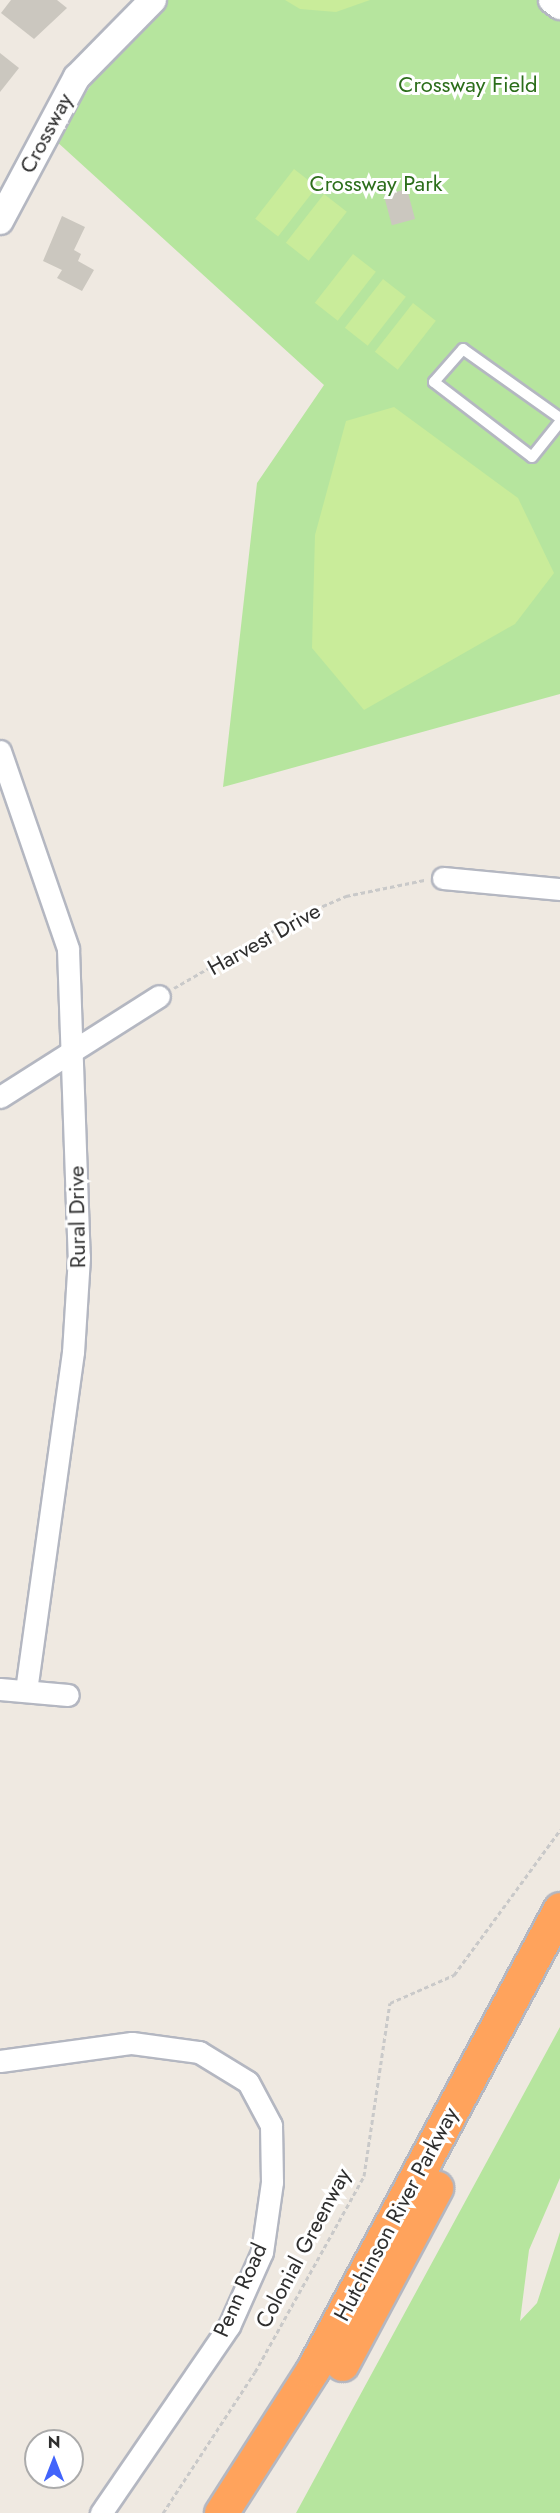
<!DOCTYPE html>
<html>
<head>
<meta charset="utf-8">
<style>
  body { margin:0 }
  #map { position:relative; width:560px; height:2513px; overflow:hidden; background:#efe9e1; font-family:Jost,sans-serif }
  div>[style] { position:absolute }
  .green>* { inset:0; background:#b6e59e }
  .pitch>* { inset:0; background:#c9ec9a; transform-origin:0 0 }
  .building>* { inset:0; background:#cbc7bf; transform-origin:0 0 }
  .path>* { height:3px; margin-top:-1.5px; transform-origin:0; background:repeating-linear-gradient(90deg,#c9c9c9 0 4.5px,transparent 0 7.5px) }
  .roads { filter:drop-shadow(2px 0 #b4b7c1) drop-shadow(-2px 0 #b4b7c1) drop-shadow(0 2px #b4b7c1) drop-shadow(0 -2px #b4b7c1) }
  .service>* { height:10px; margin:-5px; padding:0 5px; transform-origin:5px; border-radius:5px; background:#fff }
  .minor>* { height:21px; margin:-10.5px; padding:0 10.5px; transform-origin:10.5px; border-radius:10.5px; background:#fff }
  .tertiary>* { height:26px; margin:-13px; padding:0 13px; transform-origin:13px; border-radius:13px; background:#fff }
  .motorway>* { height:33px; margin:-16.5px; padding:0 16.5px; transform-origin:16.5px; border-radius:16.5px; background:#ffa35c }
  span { translate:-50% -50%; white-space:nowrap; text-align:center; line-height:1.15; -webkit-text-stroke:6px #fff; paint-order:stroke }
  .park-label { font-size:22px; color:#2c6e1b }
  .street-label { font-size:22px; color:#2e2e2e }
  .north { position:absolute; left:24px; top:2429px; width:60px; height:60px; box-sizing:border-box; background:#fff; border:2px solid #ababab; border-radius:50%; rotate:0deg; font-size:16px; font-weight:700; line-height:24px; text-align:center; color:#2e2e2e }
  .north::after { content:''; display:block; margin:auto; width:21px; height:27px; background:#4264fb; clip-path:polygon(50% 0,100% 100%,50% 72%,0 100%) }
</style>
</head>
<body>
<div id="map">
  <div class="green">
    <div style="clip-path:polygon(165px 0,538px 0,560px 19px,560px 694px,223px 787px,257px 483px,324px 385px,55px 140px,106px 62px)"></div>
    <div style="clip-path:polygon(560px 2027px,560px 2178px,529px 2250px,520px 2321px,537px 2303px,560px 2232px,560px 2513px,296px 2513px)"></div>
  </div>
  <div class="pitch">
    <div style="clip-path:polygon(285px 0,370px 0,336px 12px,300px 9px)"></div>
    <div style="left:294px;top:169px;width:29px;height:63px;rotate:38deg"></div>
    <div style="left:324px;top:194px;width:29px;height:62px;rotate:38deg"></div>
    <div style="left:353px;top:254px;width:29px;height:62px;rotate:38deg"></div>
    <div style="left:383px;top:279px;width:29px;height:62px;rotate:38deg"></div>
    <div style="left:413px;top:303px;width:29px;height:62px;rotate:38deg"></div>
    <div style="clip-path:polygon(394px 407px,518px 498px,554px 573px,515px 624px,364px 710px,312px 648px,315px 535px,346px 421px)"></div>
  </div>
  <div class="building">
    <div style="clip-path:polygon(11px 0,57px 0,67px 8px,34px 39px,1px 13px)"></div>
    <div style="clip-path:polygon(0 53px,19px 68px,0 92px)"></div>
    <div style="left:407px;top:189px;width:31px;height:24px;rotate:75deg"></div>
    <div style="clip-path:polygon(62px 216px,85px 227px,74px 250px,81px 254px,78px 261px,94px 270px,82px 291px,57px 278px,62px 270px,43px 261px)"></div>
  </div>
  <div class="path">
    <div style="left:174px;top:988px;width:140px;rotate:-30deg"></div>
    <div style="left:295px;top:918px;width:56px;rotate:-23.3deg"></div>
    <div style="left:346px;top:896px;width:80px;rotate:-11.6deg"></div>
    <div style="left:163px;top:2513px;width:168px;rotate:-56.9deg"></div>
    <div style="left:255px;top:2372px;width:224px;rotate:-60.9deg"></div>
    <div style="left:364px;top:2176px;width:175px;rotate:-81.5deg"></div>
    <div style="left:390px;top:2003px;width:70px;rotate:-23.6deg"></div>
    <div style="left:454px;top:1975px;width:180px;rotate:-53.8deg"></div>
  </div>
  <div class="roads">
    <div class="service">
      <div style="left:560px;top:418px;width:119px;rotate:-144.6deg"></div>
      <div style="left:463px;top:349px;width:44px;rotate:131.3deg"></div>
      <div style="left:434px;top:382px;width:123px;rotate:37.4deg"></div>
      <div style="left:532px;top:457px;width:45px;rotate:-51.3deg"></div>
    </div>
    <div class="minor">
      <div style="left:0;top:751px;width:209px;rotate:71deg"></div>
      <div style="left:68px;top:949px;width:308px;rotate:88deg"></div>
      <div style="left:79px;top:1257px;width:95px;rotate:93.6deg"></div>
      <div style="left:73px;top:1352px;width:342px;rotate:97.9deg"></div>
      <div style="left:443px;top:878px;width:118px;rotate:5.4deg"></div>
      <div style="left:0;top:1097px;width:188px;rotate:-32.4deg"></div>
      <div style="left:0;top:1689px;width:68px;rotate:5deg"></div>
      <div style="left:0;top:2061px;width:133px;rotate:-7.8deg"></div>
      <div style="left:132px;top:2043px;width:68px;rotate:7.7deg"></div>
      <div style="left:199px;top:2052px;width:57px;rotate:31.5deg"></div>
      <div style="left:248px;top:2082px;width:49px;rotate:61.9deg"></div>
      <div style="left:271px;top:2125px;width:57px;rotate:89deg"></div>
      <div style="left:272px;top:2182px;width:71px;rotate:98.1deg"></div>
      <div style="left:262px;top:2252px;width:81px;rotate:114deg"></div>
      <div style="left:229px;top:2326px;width:227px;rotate:124.4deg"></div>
    </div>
    <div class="tertiary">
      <div style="left:552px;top:0;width:10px;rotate:37deg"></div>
      <div style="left:0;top:221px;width:163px;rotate:-61.9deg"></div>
      <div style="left:77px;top:77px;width:108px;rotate:-45.4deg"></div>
    </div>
    <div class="motorway">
      <div style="left:342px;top:2364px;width:200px;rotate:-61.9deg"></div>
      <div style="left:221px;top:2513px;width:171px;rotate:-57.4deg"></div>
      <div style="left:313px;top:2369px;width:522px;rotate:-61.77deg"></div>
    </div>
  </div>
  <div class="park-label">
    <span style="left:468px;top:85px">Crossway Field</span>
    <span style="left:376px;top:184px">Crossway Park</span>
  </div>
  <div class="street-label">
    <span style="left:46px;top:133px;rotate:-62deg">Crossway</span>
    <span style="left:264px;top:939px;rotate:-29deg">Harvest Drive</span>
    <span style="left:77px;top:1217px;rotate:-91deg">Rural Drive</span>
    <span style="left:396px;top:2214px;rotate:-62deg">Hutchinson River Parkway</span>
    <span style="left:303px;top:2248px;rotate:-62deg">Colonial Greenway</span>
    <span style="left:240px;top:2290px;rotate:-66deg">Penn Road</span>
  </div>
  <div class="north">N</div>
</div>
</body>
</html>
